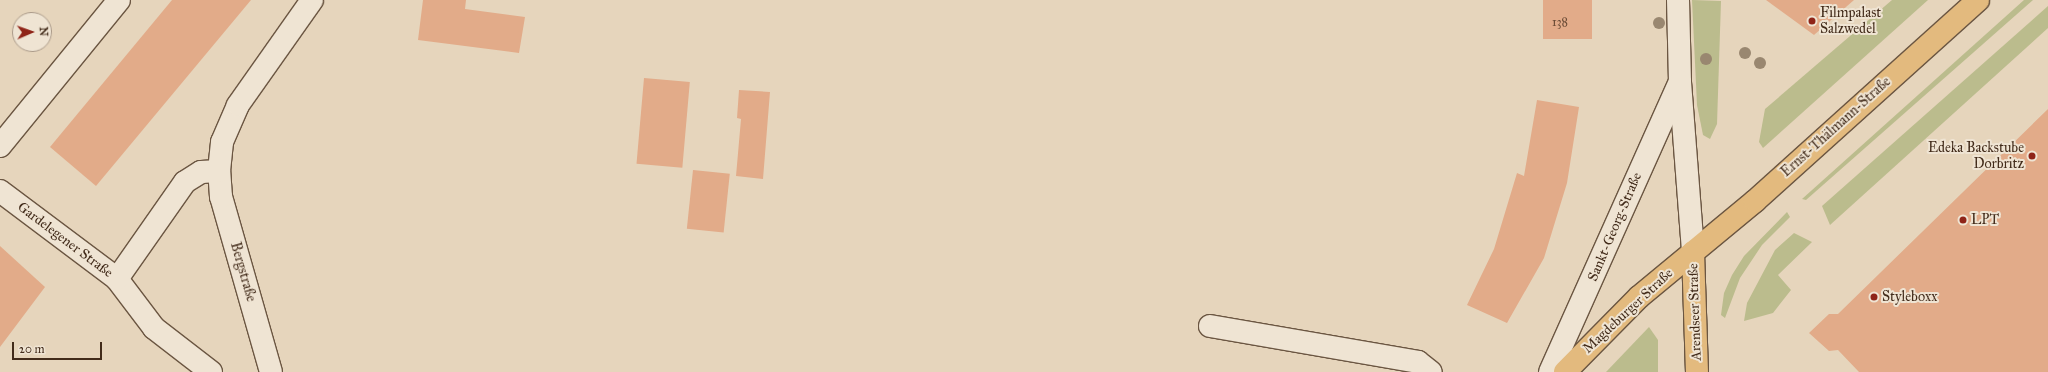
<!DOCTYPE html>
<html>
<head>
<meta charset="utf-8">
<style>
  body { margin:0 }
  #map { position:relative; width:2048px; height:372px; overflow:hidden; background:#e6d5bc; font-family:"IM FELL Great Primer",serif }
  div>[style] { position:absolute }
  .green>* { inset:0; background:#bbbc8d }
  .building>* { inset:0; background:#e2ab89; transform-origin:0 0 }
  .roads { filter:drop-shadow(1px 0 #6b5642) drop-shadow(-1px 0 #6b5642) drop-shadow(0 1px #6b5642) drop-shadow(0 -1px #6b5642) }
  .minor>* { height:22px; margin:-11px; padding:0 11px; transform-origin:11px; border-radius:11px; background:#efe4d3 }
  .major>* { height:22px; margin:-11px; padding:0 11px; transform-origin:11px; border-radius:11px; background:#e3ba7e }
  .trees>* { width:12px; height:12px; margin:-6px; border-radius:50%; background:#998770 }
  .dots>* { width:11px; height:11px; translate:-50% -50%; box-sizing:border-box; border:2px solid #efe4d3; border-radius:50% }
  span { translate:-50% -50%; white-space:nowrap; text-align:center; line-height:1.15; -webkit-text-stroke:4px #efe4d3; paint-order:stroke }
  .number-label { font-size:12px; color:#6a4b36 }
  .number-label span { -webkit-text-stroke-width:0 }
  .poi-label { font-size:14px; color:#422b1a }
  .left { translate:0 -50%; text-align:left }
  .right { translate:-100% -50%; text-align:right }
  .street-label { font-size:14px; color:#422b1a }
  .north { position:absolute; left:12px; top:12px; width:40px; height:40px; box-sizing:border-box; background:#efe4d3; border:1px solid #aa9a89; border-radius:50%; rotate:88deg; font-size:11px; font-weight:700; line-height:16px; text-align:center; color:#422b1a }
  .north::after { content:''; display:block; margin:auto; width:14px; height:18px; background:#8f2418; clip-path:polygon(50% 0,100% 100%,50% 72%,0 100%) }
  .scale { position:absolute; left:12px; top:342px; width:90px; height:18px; box-sizing:border-box; border:2px solid #422b1a; border-top:0; padding-left:5px; font-size:12px; line-height:14px; white-space:nowrap; color:#422b1a; -webkit-text-stroke:3px #efe4d3; paint-order:stroke }
</style>
</head>
<body>
<div id="map">
  <div class="green">
    <div style="clip-path:polygon(1692px 0,1721px 1px,1717px 124px,1710px 139px,1703px 135px,1697px 105px)"></div>
    <div style="clip-path:polygon(1892px 0,1928px 0,1763px 148px,1759px 142px,1765px 109px)"></div>
    <div style="clip-path:polygon(2024px 0,2033px 0,1806px 200px,1802px 199px)"></div>
    <div style="clip-path:polygon(2048px 6px,2048px 28px,1830px 225px,1822px 206px)"></div>
    <div style="clip-path:polygon(1787px 212px,1790px 217px,1762px 245px,1740px 278px,1725px 318px,1721px 315px,1724px 293px,1732px 275px,1744px 256px)"></div>
    <div style="clip-path:polygon(1794px 233px,1812px 242px,1778px 275px,1791px 290px,1773px 313px,1744px 321px,1747px 303px,1775px 250px)"></div>
    <div style="clip-path:polygon(1649px 327px,1658px 340px,1658px 372px,1606px 372px)"></div>
  </div>
  <div class="building">
    <div style="clip-path:polygon(172px 0,251px 0,96px 186px,50px 147px)"></div>
    <div style="clip-path:polygon(423px 0,466px 0,465px 9px,525px 17px,519px 53px,418px 40px)"></div>
    <div style="left:1543px;top:0;width:49px;height:39px"></div>
    <div style="clip-path:polygon(1766px 0,1854px 0,1814px 35px)"></div>
    <div style="left:644px;top:78px;width:46px;height:86px;rotate:5deg"></div>
    <div style="clip-path:polygon(739px 90px,770px 92px,763px 179px,736px 176px,741px 119px,737px 118px)"></div>
    <div style="clip-path:polygon(1537px 100px,1579px 107px,1567px 183px,1544px 258px,1507px 323px,1467px 305px,1494px 249px,1517px 173px,1524px 176px)"></div>
    <div style="clip-path:polygon(2048px 109px,2048px 372px,1859px 372px,1838px 350px,1829px 351px,1809px 333px,1829px 314px,1838px 314px)"></div>
    <div style="left:693px;top:170px;width:37px;height:59px;rotate:6deg"></div>
    <div style="clip-path:polygon(0 246px,45px 287px,0 347px)"></div>
  </div>
  <div class="roads">
    <div class="minor">
      <div style="left:1678px;top:0;width:82px;rotate:88.6deg"></div>
      <div style="left:1680px;top:82px;width:170px;rotate:85.6deg"></div>
      <div style="left:0;top:146px;width:188px;rotate:-50.8deg"></div>
      <div style="left:0;top:191px;width:146px;rotate:36.9deg"></div>
      <div style="left:117px;top:279px;width:61px;rotate:52.9deg"></div>
      <div style="left:154px;top:328px;width:72px;rotate:37.7deg"></div>
      <div style="left:117px;top:279px;width:118px;rotate:-55deg"></div>
      <div style="left:185px;top:182px;width:19px;rotate:-32deg"></div>
      <div style="left:201px;top:172px;width:18px;rotate:-3deg"></div>
      <div style="left:1210px;top:326px;width:211px;rotate:9.8deg"></div>
      <div style="left:1418px;top:362px;width:16px;rotate:38deg"></div>
      <div style="left:271px;top:372px;width:182px;rotate:-105.9deg"></div>
      <div style="left:221px;top:197px;width:26px;rotate:-94deg"></div>
      <div style="left:219px;top:171px;width:29px;rotate:-84deg"></div>
      <div style="left:222px;top:142px;width:40px;rotate:-66.6deg"></div>
      <div style="left:238px;top:105px;width:128px;rotate:-54.8deg"></div>
      <div style="left:1550px;top:372px;width:318px;rotate:-65.9deg"></div>
    </div>
    <div class="major">
      <div style="left:1693px;top:252px;width:120px;rotate:88.1deg"></div>
      <div style="left:1565px;top:372px;width:105px;rotate:-45.4deg"></div>
      <div style="left:1639px;top:297px;width:151px;rotate:-39.6deg"></div>
      <div style="left:1755px;top:201px;width:300px;rotate:-42deg"></div>
    </div>
  </div>
  <div class="trees">
    <div style="left:1659px;top:23px"></div>
    <div style="left:1745px;top:53px"></div>
    <div style="left:1706px;top:59px"></div>
    <div style="left:1760px;top:63px"></div>
  </div>
  <div class="dots">
    <div style="left:1812px;top:21px;background:#8f2418"></div>
    <div style="left:2032px;top:156px;background:#8f2418"></div>
    <div style="left:1963px;top:220px;background:#8f2418"></div>
    <div style="left:1874px;top:297px;background:#8f2418"></div>
  </div>
  <div class="number-label">
    <span style="left:1560px;top:23px">138</span>
  </div>
  <div class="poi-label">
    <span class="left" style="left:1820px;top:21px">Filmpalast<br>Salzwedel</span>
    <span class="right" style="left:2024px;top:156px">Edeka Backstube<br>Dorbritz</span>
    <span class="left" style="left:1971px;top:220px">LPT</span>
    <span class="left" style="left:1882px;top:297px">Styleboxx</span>
  </div>
  <div class="street-label">
    <span style="left:1836px;top:127px;rotate:-42deg">Ernst-Thälmann-Straße</span>
    <span style="left:1615px;top:227px;rotate:-67deg">Sankt-Georg-Straße</span>
    <span style="left:65px;top:240px;rotate:37deg">Gardelegener Straße</span>
    <span style="left:243px;top:272px;rotate:74deg">Bergstraße</span>
    <span style="left:1628px;top:311px;rotate:-43deg">Magdeburger Straße</span>
    <span style="left:1695px;top:312px;rotate:-92deg">Arendseer Straße</span>
  </div>
  <div class="north">N</div>
  <div class="scale">20 m</div>
</div>
</body>
</html>
